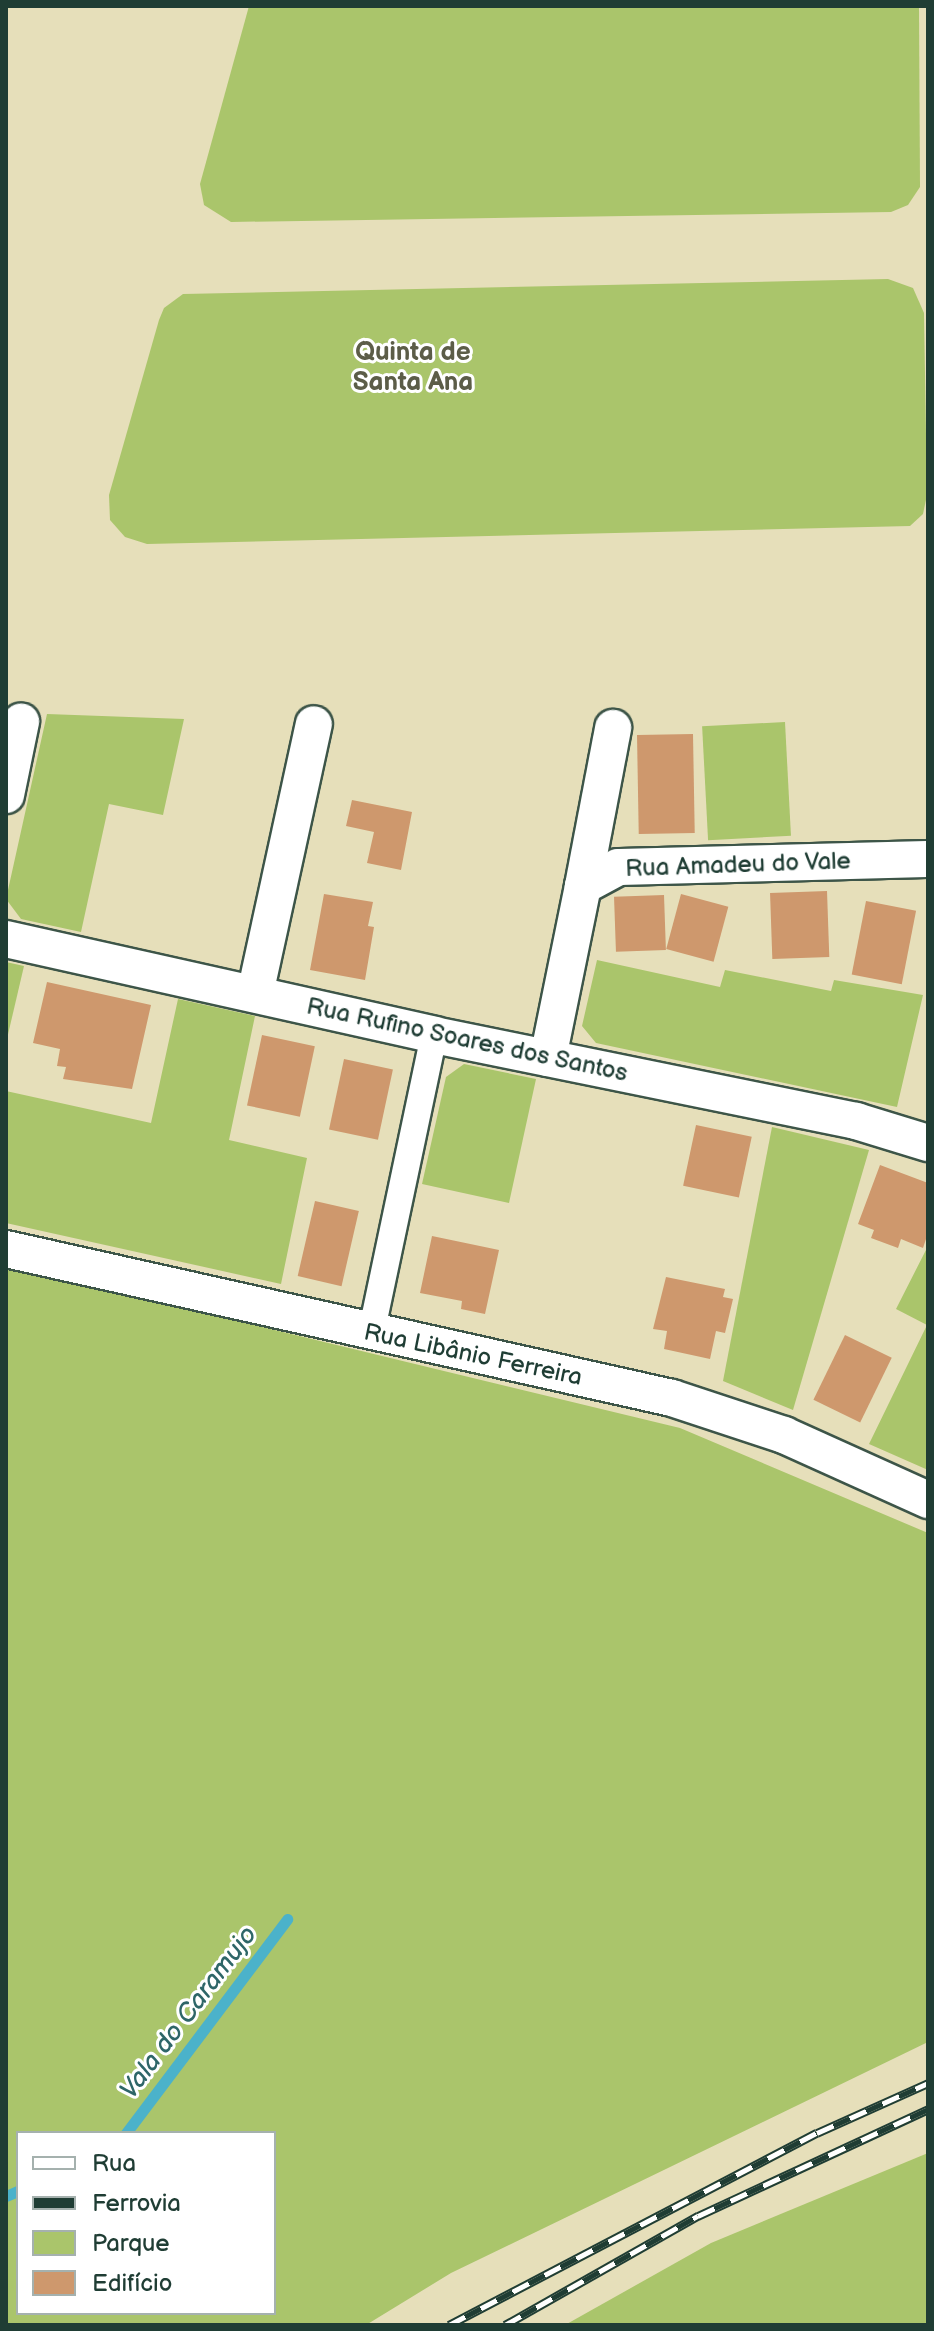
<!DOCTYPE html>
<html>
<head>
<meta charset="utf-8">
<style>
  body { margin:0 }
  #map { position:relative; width:934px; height:2331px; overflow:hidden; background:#e6dfba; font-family:"Balsamiq Sans",sans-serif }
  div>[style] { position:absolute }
  .green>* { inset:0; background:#aac56b; transform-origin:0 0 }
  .stream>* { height:11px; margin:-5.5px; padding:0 5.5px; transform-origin:5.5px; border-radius:5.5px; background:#4bb2ca }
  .building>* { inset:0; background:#ce986d; transform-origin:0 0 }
  .roads { filter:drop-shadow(2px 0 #3d5548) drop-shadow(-2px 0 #3d5548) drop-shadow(0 2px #3d5548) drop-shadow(0 -2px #3d5548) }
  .pedestrian>* { height:26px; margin:-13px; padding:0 13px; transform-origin:13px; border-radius:13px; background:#fff }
  .minor>* { height:36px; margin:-18px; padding:0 18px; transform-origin:18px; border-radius:18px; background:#fff }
  .rail>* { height:9px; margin-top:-4.5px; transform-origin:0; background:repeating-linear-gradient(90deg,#fff 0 18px,#1f3d34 0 36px); box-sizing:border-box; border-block:2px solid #1f3d34 }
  span { translate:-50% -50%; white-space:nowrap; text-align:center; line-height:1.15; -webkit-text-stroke:6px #fff; paint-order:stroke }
  .street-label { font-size:24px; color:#1f3d34 }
  .neighbourhood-label { font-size:26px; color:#5c5d48; font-weight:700 }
  .water-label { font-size:26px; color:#2e6668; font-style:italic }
  .frame { position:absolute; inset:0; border:8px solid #1f3d34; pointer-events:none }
  .legend { position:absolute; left:16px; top:2131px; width:260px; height:184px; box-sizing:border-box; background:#fff; border:2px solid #a5b1ae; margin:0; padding:10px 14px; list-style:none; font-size:24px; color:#1f3d34 }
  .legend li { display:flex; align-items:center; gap:16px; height:40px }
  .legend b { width:40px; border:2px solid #a5b1ae }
</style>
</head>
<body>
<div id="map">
  <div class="green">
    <div style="clip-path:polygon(249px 6px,919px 6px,920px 187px,908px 205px,891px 212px,231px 222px,204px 205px,200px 184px)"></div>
    <div style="clip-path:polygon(888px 279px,913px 288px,924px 313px,927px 495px,923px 514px,910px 526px,147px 544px,125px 537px,110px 520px,109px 495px,159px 320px,164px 308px,183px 294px)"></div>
    <div style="clip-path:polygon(47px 714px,184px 719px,163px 815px,109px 804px,81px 932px,21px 919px,6px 899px)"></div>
    <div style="left:785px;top:722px;width:114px;height:83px;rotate:87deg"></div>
    <div style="clip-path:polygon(597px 960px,720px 987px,725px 970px,831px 991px,834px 980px,923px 995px,897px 1107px,596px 1043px,582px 1026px)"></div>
    <div style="clip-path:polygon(6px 962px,24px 966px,6px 1043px)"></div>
    <div style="clip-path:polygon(178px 999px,255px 1016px,229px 1140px,307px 1158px,281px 1284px,6px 1223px,6px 1091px,151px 1123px)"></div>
    <div style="clip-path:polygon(464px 1064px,536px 1079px,509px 1203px,422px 1184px,446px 1077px)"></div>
    <div style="clip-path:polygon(772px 1127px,869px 1150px,793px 1410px,723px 1381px)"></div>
    <div style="clip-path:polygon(928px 1246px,928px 1470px,869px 1444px,927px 1325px,896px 1309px)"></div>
    <div style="clip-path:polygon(evenodd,6px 1265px,680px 1428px,928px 1533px,928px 2042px,451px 2273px,366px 2325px,6px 2325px,6px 1265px,18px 2133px,274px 2133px,274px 2313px,18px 2313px,18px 2133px)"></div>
    <div style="clip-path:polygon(928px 2153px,928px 2325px,565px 2325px,711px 2243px)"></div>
  </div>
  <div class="stream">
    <div style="left:126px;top:2133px;width:268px;rotate:-53deg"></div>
    <div style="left:6px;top:2196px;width:13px;rotate:-23deg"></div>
  </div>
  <div class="building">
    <div style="left:693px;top:734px;width:99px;height:56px;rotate:89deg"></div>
    <div style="clip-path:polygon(352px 800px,412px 812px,401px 870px,367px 863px,374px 832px,346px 826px)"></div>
    <div style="left:827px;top:891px;width:66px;height:57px;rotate:88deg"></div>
    <div style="clip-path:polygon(324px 894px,373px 902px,368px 926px,374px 927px,365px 980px,310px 970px)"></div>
    <div style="left:681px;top:894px;width:49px;height:57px;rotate:15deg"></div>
    <div style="left:664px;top:895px;width:55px;height:50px;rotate:88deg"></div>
    <div style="left:866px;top:901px;width:51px;height:75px;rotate:11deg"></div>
    <div style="clip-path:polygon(47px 982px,151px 1005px,132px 1089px,63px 1079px,66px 1067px,57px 1066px,60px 1049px,33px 1043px)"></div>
    <div style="left:262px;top:1035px;width:54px;height:72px;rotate:12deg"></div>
    <div style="left:344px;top:1059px;width:50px;height:72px;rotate:12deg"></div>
    <div style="left:696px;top:1125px;width:57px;height:62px;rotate:12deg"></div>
    <div style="clip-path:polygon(880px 1165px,928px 1183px,928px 1233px,923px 1248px,901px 1239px,898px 1248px,871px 1238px,874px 1230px,858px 1224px)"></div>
    <div style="left:315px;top:1201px;width:45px;height:77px;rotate:13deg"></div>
    <div style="clip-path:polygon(432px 1236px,499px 1250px,485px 1314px,461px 1309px,462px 1301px,420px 1293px)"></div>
    <div style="clip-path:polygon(666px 1277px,725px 1289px,723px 1297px,733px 1299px,725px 1333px,716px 1331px,710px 1359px,664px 1349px,667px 1331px,653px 1329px)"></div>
    <div style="left:845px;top:1335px;width:52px;height:72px;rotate:26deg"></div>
  </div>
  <div class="roads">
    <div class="pedestrian">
      <div style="left:371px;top:1334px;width:306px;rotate:-78.1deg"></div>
    </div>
    <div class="minor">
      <div style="left:6px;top:795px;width:75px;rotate:-78.4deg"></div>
      <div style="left:583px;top:886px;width:161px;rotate:-79.2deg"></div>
      <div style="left:6px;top:939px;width:439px;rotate:12.6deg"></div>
      <div style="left:434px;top:1035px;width:431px;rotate:11.5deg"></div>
      <div style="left:856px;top:1121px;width:75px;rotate:17deg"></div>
      <div style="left:255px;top:994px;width:276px;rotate:-77.7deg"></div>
      <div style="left:548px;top:1058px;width:176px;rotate:-78.5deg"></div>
      <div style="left:583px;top:886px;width:40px;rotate:-28deg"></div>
      <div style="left:618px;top:867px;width:310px;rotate:-1.5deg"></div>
      <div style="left:6px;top:1249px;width:682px;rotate:12.61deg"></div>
      <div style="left:672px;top:1398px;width:118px;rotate:18.3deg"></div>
      <div style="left:784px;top:1435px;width:158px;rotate:24.3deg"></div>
    </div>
  </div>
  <div class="rail">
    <div style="left:449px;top:2325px;width:415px;rotate:-27.6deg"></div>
    <div style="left:817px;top:2133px;width:122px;rotate:-24.2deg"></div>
    <div style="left:505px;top:2325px;width:222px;rotate:-29.5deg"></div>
    <div style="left:698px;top:2216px;width:254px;rotate:-24.9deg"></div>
  </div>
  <div class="street-label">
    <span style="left:738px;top:865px;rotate:-2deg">Rua Amadeu do Vale</span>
    <span style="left:467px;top:1040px;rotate:12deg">Rua Rufino Soares dos Santos</span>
    <span style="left:473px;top:1355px;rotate:12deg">Rua Libânio Ferreira</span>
  </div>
  <div class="neighbourhood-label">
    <span style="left:413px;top:368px">Quinta de<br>Santa Ana</span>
  </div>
  <div class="water-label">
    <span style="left:189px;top:2013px;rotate:-53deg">Vala do Caramujo</span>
  </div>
  <div class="frame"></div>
  <ul class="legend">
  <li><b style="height:10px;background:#fff"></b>Rua</li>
  <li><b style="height:10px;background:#1f3d34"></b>Ferrovia</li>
  <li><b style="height:22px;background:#aac56b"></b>Parque</li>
  <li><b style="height:22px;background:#ce986d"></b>Edifício</li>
  </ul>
</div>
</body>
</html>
